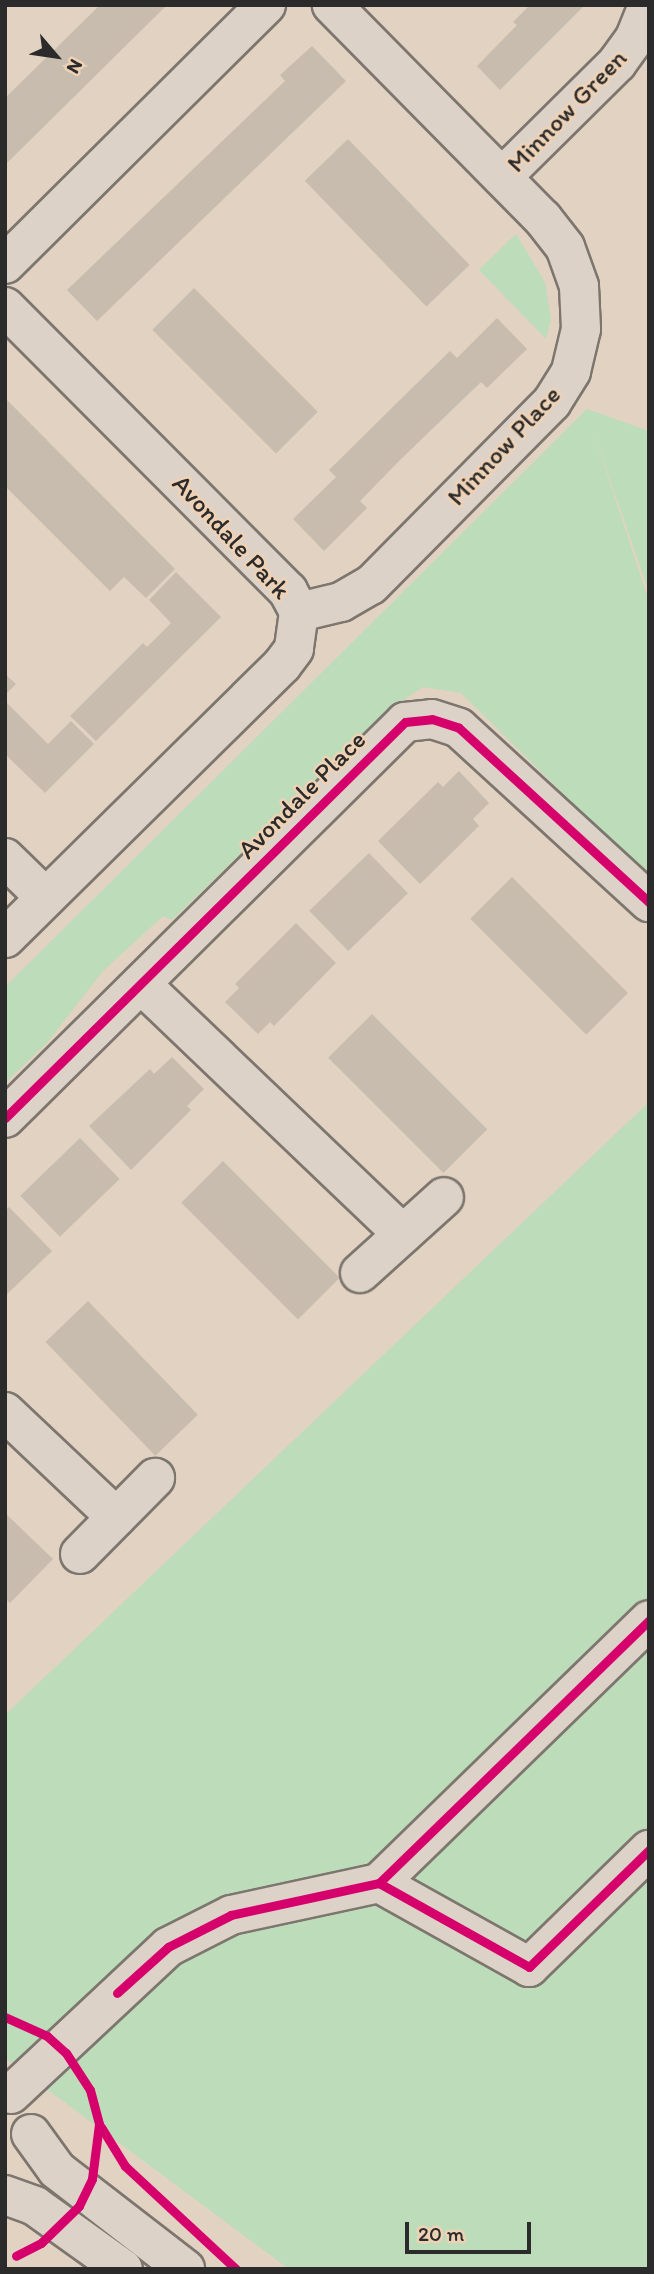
<!DOCTYPE html>
<html>
<head>
<meta charset="utf-8">
<style>
  body { margin:0 }
  #map { position:relative; width:654px; height:2274px; overflow:hidden; background:#e2d2c2; font-family:Itim,sans-serif }
  div>[style] { position:absolute }
  .green>* { inset:0; background:#bddcb9 }
  .building>* { inset:0; background:#c8bcae; transform-origin:0 0 }
  .roads { filter:drop-shadow(2px 0 #7d766f) drop-shadow(-2px 0 #7d766f) drop-shadow(0 2px #7d766f) drop-shadow(0 -2px #7d766f) }
  .minor>* { height:38px; margin:-19px; padding:0 19px; transform-origin:19px; border-radius:19px; background:#ddd2c7 }
  .cycleway>* { height:9px; margin:-4.5px; padding:0 4.5px; transform-origin:4.5px; border-radius:4.5px; background:#d6006c }
  span { translate:-50% -50%; white-space:nowrap; text-align:center; line-height:1.15; -webkit-text-stroke:5px #efd2b5; paint-order:stroke }
  .street-label { font-size:26px; color:#2b2b2b }
  .frame { position:absolute; inset:0; border:7px solid #2b2b2b; pointer-events:none }
  .north { position:absolute; left:21px; top:21px; width:70px; height:70px; -webkit-text-stroke:5px #efd2b5; paint-order:stroke; rotate:119deg; font-size:19px; font-weight:700; line-height:28px; text-align:center; color:#2b2b2b }
  .north::after { content:''; display:block; margin:auto; width:24px; height:32px; background:#2b2b2b; clip-path:polygon(50% 0,100% 100%,50% 72%,0 100%) }
  .scale { position:absolute; left:405px; top:2222px; width:126px; height:32px; box-sizing:border-box; border:4px solid #2b2b2b; border-top:0; padding-left:9px; font-size:21px; line-height:24px; white-space:nowrap; color:#2b2b2b; -webkit-text-stroke:5px #efd2b5; paint-order:stroke }
</style>
</head>
<body>
<div id="map">
  <div class="green">
    <div style="clip-path:polygon(516px 234px,545px 282px,551px 319px,546px 339px,479px 270px)"></div>
    <div style="clip-path:polygon(587px 409px,649px 431px,649px 592px,591px 425px,649px 601px,649px 878px,461px 693px,423px 687px,391px 708px,172px 920px,163px 916px,103px 971px,47px 1043px,5px 1083px,5px 987px)"></div>
    <div style="clip-path:polygon(649px 1102px,649px 2269px,289px 2269px,5px 2058px,5px 1715px)"></div>
  </div>
  <div class="building">
    <div style="clip-path:polygon(100px 5px,167px 5px,5px 165px,5px 98px)"></div>
    <div style="clip-path:polygon(530px 5px,585px 5px,500px 90px,477px 66px,517px 25px,513px 22px)"></div>
    <div style="clip-path:polygon(312px 46px,346px 81px,97px 321px,67px 290px,285px 81px,280px 75px)"></div>
    <div style="left:348px;top:139px;width:175px;height:60px;rotate:46deg"></div>
    <div style="left:194px;top:288px;width:175px;height:59px;rotate:45deg"></div>
    <div style="clip-path:polygon(497px 318px,527px 349px,487px 388px,481px 382px,399px 461px,360px 501px,367px 508px,324px 551px,293px 519px,336px 477px,329px 470px,409px 391px,450px 351px,457px 358px)"></div>
    <div style="clip-path:polygon(5px 398px,175px 569px,146px 598px,124px 577px,110px 591px,5px 486px)"></div>
    <div style="clip-path:polygon(176px 572px,221px 617px,96px 741px,70px 716px,143px 643px,147px 647px,171px 623px,149px 600px)"></div>
    <div style="clip-path:polygon(5px 674px,16px 684px,5px 695px)"></div>
    <div style="clip-path:polygon(5px 701px,48px 744px,71px 721px,94px 744px,45px 793px,5px 754px)"></div>
    <div style="clip-path:polygon(459px 771px,489px 803px,473px 819px,479px 826px,420px 884px,378px 841px,438px 782px,443px 787px)"></div>
    <div style="left:369px;top:853px;width:56px;height:83px;rotate:46deg"></div>
    <div style="left:512px;top:877px;width:164px;height:59px;rotate:45deg"></div>
    <div style="clip-path:polygon(296px 923px,336px 963px,274px 1026px,270px 1022px,258px 1034px,225px 1002px,239px 988px,235px 984px)"></div>
    <div style="left:372px;top:1014px;width:163px;height:62px;rotate:45deg"></div>
    <div style="clip-path:polygon(172px 1057px,204px 1089px,187px 1106px,191px 1110px,131px 1170px,89px 1126px,150px 1069px,154px 1074px)"></div>
    <div style="left:80px;top:1138px;width:57px;height:83px;rotate:46deg"></div>
    <div style="left:223px;top:1161px;width:165px;height:59px;rotate:45deg"></div>
    <div style="clip-path:polygon(9px 1207px,52px 1251px,5px 1296px,5px 1211px)"></div>
    <div style="left:88px;top:1301px;width:158px;height:59px;rotate:46deg"></div>
    <div style="clip-path:polygon(5px 1513px,53px 1559px,10px 1603px,5px 1598px)"></div>
  </div>
  <div class="roads">
    <div class="minor">
      <div style="left:502px;top:177px;width:162px;rotate:-44.7deg"></div>
      <div style="left:617px;top:63px;width:29px;rotate:-54deg"></div>
      <div style="left:634px;top:40px;width:38px;rotate:-68deg"></div>
      <div style="left:5px;top:264px;width:368px;rotate:-44.8deg"></div>
      <div style="left:5px;top:307px;width:401px;rotate:45.1deg"></div>
      <div style="left:288px;top:591px;width:24px;rotate:62deg"></div>
      <div style="left:299px;top:612px;width:37px;rotate:98deg"></div>
      <div style="left:294px;top:649px;width:20px;rotate:127deg"></div>
      <div style="left:282px;top:665px;width:389px;rotate:135.4deg"></div>
      <div style="left:299px;top:612px;width:43px;rotate:-13.4deg"></div>
      <div style="left:341px;top:602px;width:34px;rotate:-30deg"></div>
      <div style="left:371px;top:585px;width:257px;rotate:-45.3deg"></div>
      <div style="left:552px;top:402px;width:36px;rotate:-58deg"></div>
      <div style="left:571px;top:371px;width:43px;rotate:-76.6deg"></div>
      <div style="left:581px;top:329px;width:43px;rotate:-92.7deg"></div>
      <div style="left:579px;top:286px;width:41px;rotate:-109.7deg"></div>
      <div style="left:565px;top:247px;width:36px;rotate:-128deg"></div>
      <div style="left:543px;top:219px;width:301px;rotate:-134.6deg"></div>
      <div style="left:5px;top:858px;width:57px;rotate:44.3deg"></div>
      <div style="left:141px;top:984px;width:362px;rotate:43.7deg"></div>
      <div style="left:5px;top:1118px;width:563px;rotate:-44.71deg"></div>
      <div style="left:405px;top:722px;width:27px;rotate:-6deg"></div>
      <div style="left:432px;top:719px;width:28px;rotate:18deg"></div>
      <div style="left:459px;top:728px;width:258px;rotate:42.5deg"></div>
      <div style="left:360px;top:1273px;width:113px;rotate:-42.1deg"></div>
      <div style="left:5px;top:1412px;width:153px;rotate:43.4deg"></div>
      <div style="left:80px;top:1554px;width:107px;rotate:-45.4deg"></div>
      <div style="left:379px;top:1883px;width:172px;rotate:29.2deg"></div>
      <div style="left:529px;top:1967px;width:168px;rotate:-44.3deg"></div>
      <div style="left:11px;top:2094px;width:215px;rotate:-43.1deg"></div>
      <div style="left:168px;top:1947px;width:71px;rotate:-26.9deg"></div>
      <div style="left:231px;top:1915px;width:151px;rotate:-12.2deg"></div>
      <div style="left:379px;top:1883px;width:377px;rotate:-44.2deg"></div>
      <div style="left:31px;top:2134px;width:44px;rotate:54.2deg"></div>
      <div style="left:57px;top:2170px;width:162px;rotate:37.7deg"></div>
      <div style="left:5px;top:2195px;width:32px;rotate:20deg"></div>
      <div style="left:35px;top:2206px;width:108px;rotate:35.6deg"></div>
    </div>
  </div>
  <div class="cycleway">
    <div style="left:5px;top:1118px;width:563px;rotate:-44.71deg"></div>
    <div style="left:405px;top:722px;width:27px;rotate:-6deg"></div>
    <div style="left:432px;top:719px;width:28px;rotate:18deg"></div>
    <div style="left:459px;top:728px;width:258px;rotate:42.5deg"></div>
    <div style="left:379px;top:1883px;width:172px;rotate:29.2deg"></div>
    <div style="left:529px;top:1967px;width:168px;rotate:-44.3deg"></div>
    <div style="left:117px;top:1993px;width:69px;rotate:-42deg"></div>
    <div style="left:168px;top:1947px;width:71px;rotate:-26.9deg"></div>
    <div style="left:231px;top:1915px;width:151px;rotate:-12.2deg"></div>
    <div style="left:379px;top:1883px;width:377px;rotate:-44.2deg"></div>
    <div style="left:5px;top:2017px;width:46px;rotate:24.3deg"></div>
    <div style="left:47px;top:2036px;width:25px;rotate:42deg"></div>
    <div style="left:66px;top:2053px;width:44px;rotate:57deg"></div>
    <div style="left:90px;top:2090px;width:35px;rotate:75deg"></div>
    <div style="left:99px;top:2124px;width:55px;rotate:97.3deg"></div>
    <div style="left:92px;top:2179px;width:30px;rotate:116deg"></div>
    <div style="left:79px;top:2206px;width:53px;rotate:135.8deg"></div>
    <div style="left:41px;top:2243px;width:28px;rotate:153deg"></div>
    <div style="left:101px;top:2127px;width:46px;rotate:58.4deg"></div>
    <div style="left:125px;top:2166px;width:151px;rotate:42.9deg"></div>
  </div>
  <div class="street-label">
    <span style="left:567px;top:111px;rotate:-46deg">Minnow Green</span>
    <span style="left:504px;top:446px;rotate:-47deg">Minnow Place</span>
    <span style="left:231px;top:537px;rotate:47deg">Avondale Park</span>
    <span style="left:302px;top:795px;rotate:-45deg">Avondale Place</span>
  </div>
  <div class="frame"></div>
  <div class="north">N</div>
  <div class="scale">20 m</div>
</div>
</body>
</html>
